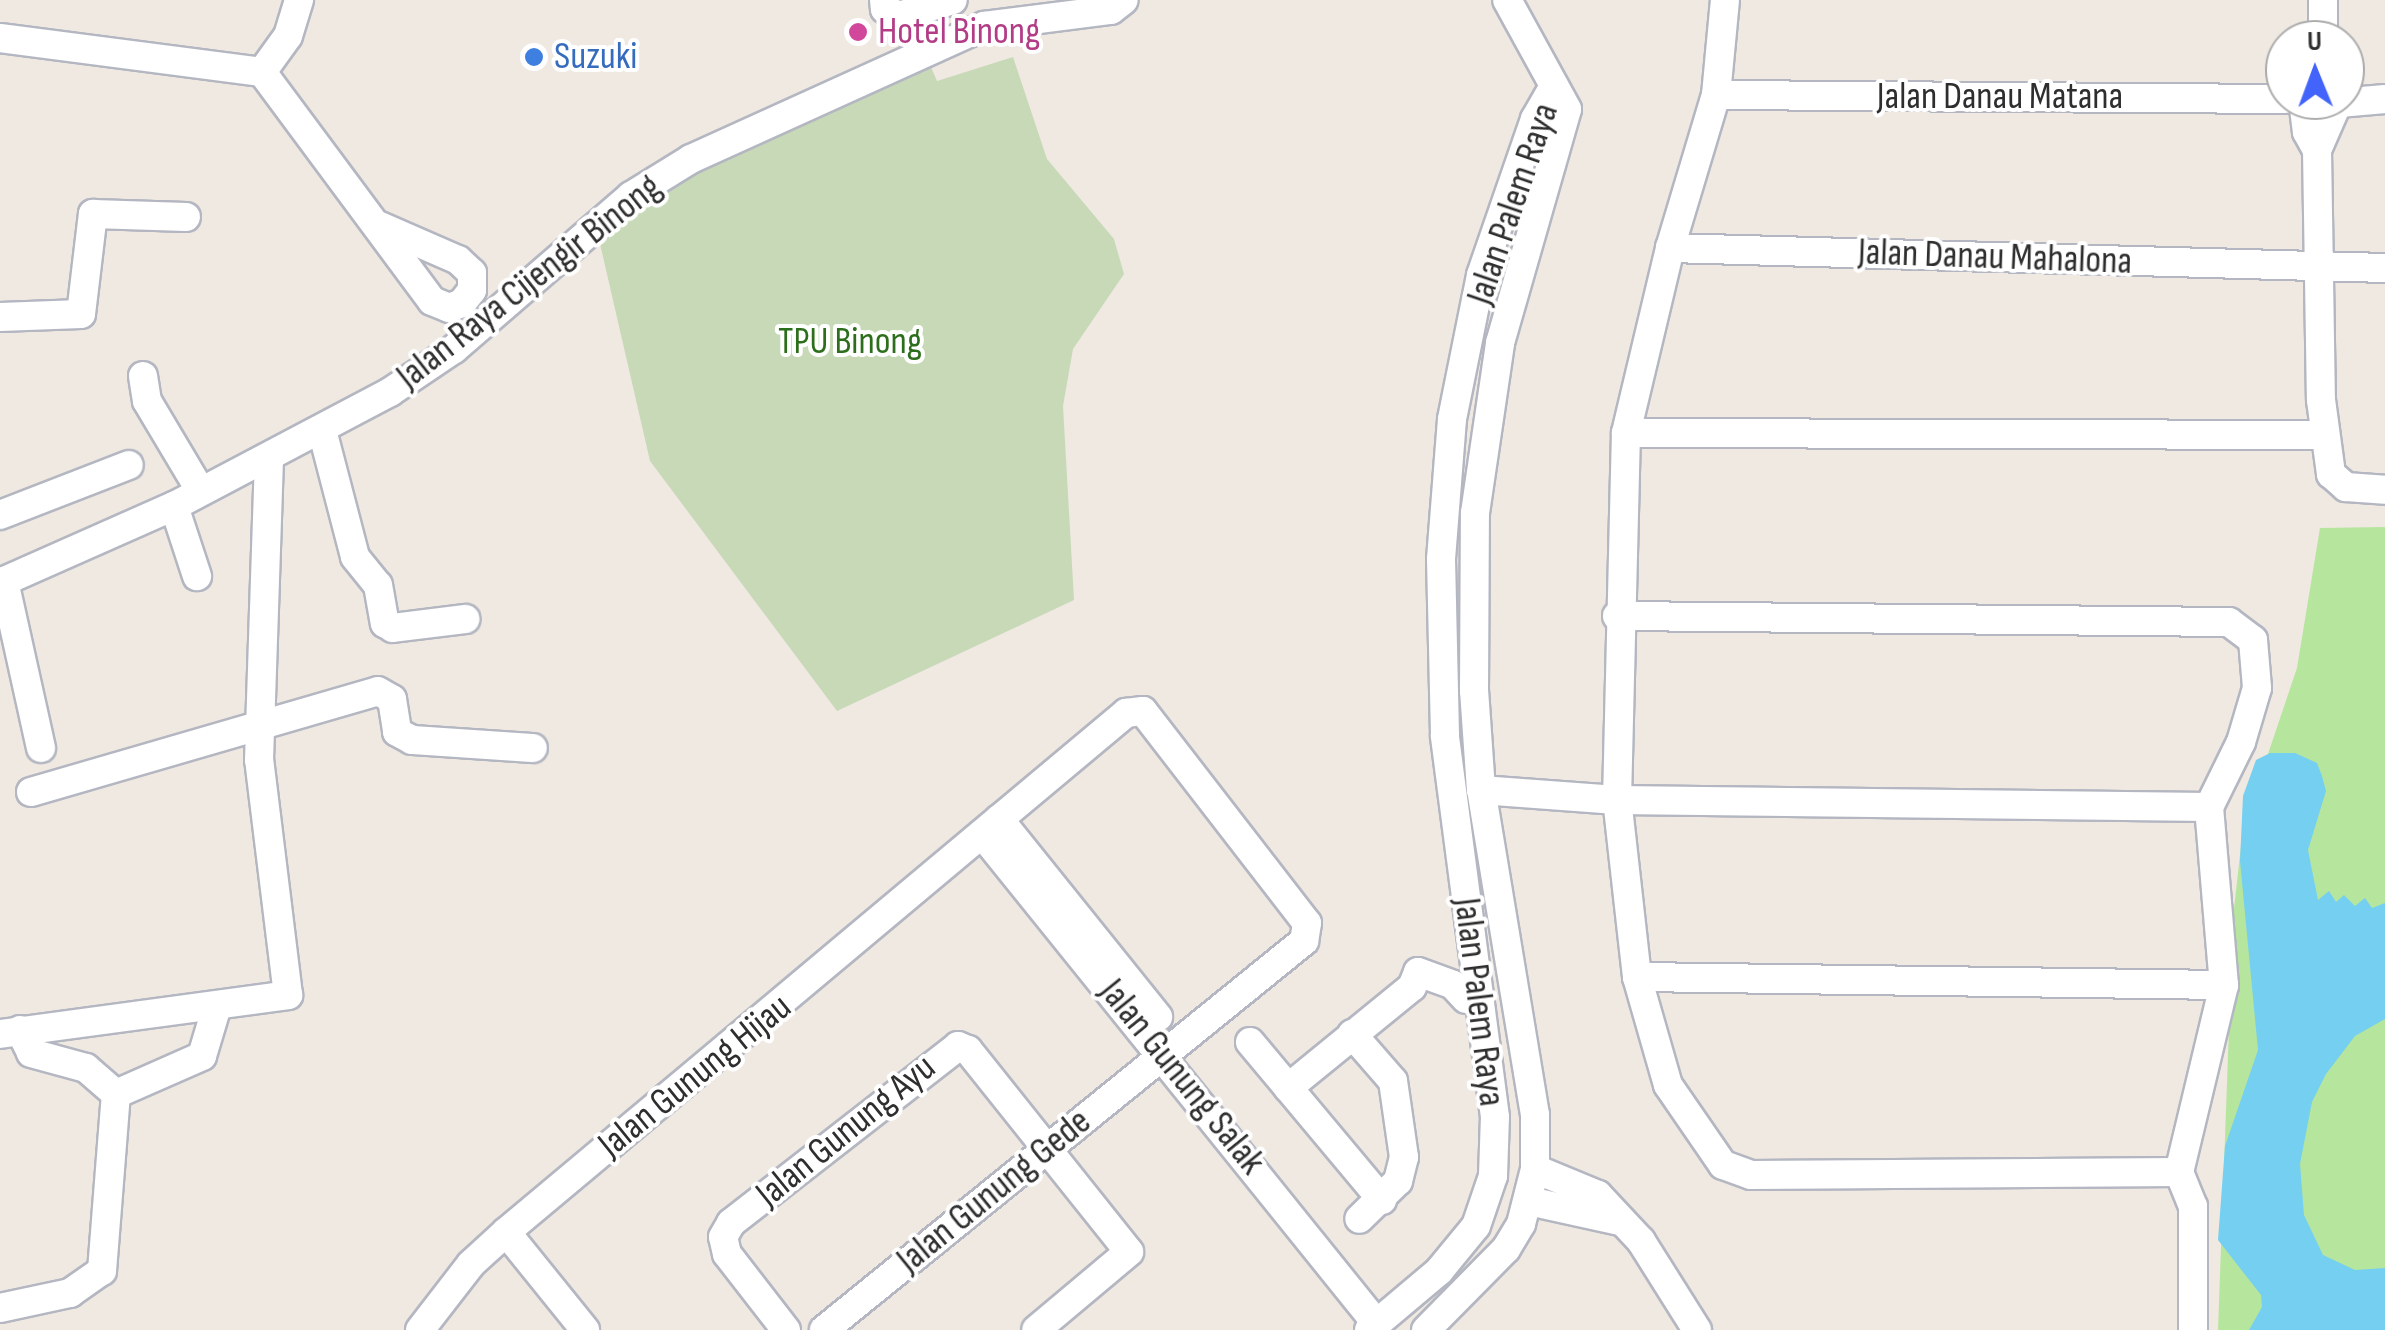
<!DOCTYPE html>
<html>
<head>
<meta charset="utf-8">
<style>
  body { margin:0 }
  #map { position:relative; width:2385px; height:1330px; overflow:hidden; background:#efe9e1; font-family:"Sofia Sans Condensed",sans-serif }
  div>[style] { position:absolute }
  .green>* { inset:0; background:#b6e59e }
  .cemetery>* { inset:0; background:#c8d9b8 }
  .water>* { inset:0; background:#75cff0 }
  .roads { filter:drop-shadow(2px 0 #b4b7c1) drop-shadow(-2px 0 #b4b7c1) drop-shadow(0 2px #b4b7c1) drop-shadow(0 -2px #b4b7c1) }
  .minor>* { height:28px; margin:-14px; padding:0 14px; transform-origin:14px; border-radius:14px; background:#fff }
  .dots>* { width:28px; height:28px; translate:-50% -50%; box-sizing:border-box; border:5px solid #fff; border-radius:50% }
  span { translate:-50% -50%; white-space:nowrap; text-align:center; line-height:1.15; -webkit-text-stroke:8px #fff; paint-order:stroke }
  .hotel-label { font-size:38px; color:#b23c85 }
  .left { translate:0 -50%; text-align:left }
  .shop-label { font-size:38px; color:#366cbe }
  .street-label { font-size:38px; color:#2e2e2e }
  .park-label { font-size:38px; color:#2c6e1b }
  .north { position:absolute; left:2265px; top:20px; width:100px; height:100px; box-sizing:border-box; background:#fff; border:2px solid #ababab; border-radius:50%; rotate:359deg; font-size:28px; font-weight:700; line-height:40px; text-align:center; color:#2e2e2e }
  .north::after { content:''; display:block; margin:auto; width:35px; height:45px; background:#4264fb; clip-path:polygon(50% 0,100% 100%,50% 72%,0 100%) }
</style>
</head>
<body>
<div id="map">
  <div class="green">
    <div style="clip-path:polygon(2385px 527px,2385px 1330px,2218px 1330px,2233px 918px,2243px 828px,2297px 668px,2320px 528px)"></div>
  </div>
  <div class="cemetery">
    <div style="clip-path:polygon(1013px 57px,1047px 159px,1114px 239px,1124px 274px,1073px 349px,1063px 406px,1074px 600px,837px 711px,650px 461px,598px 235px,661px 185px,928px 60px,937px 81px)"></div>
  </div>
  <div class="water">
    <div style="clip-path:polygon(2270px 753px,2295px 753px,2317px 763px,2322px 776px,2326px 791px,2308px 850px,2318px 900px,2329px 891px,2336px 902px,2344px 895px,2355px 906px,2365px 898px,2372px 908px,2385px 903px,2385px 1019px,2355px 1036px,2326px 1074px,2312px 1102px,2300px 1164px,2304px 1215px,2323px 1255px,2355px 1270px,2385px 1268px,2385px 1330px,2249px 1330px,2262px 1307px,2261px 1295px,2218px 1240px,2225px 1146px,2258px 1050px,2240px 861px,2243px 796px,2256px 760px)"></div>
  </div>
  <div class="roads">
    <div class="minor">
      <div style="left:884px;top:0;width:9px;rotate:84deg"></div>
      <div style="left:885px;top:9px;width:16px;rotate:27deg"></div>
      <div style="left:899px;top:16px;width:56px;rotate:-16.5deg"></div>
      <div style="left:0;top:38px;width:264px;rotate:7.4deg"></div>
      <div style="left:262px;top:72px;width:44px;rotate:-54.2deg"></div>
      <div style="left:288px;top:36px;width:38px;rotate:-73deg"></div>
      <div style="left:2323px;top:40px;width:40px;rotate:-90deg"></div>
      <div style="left:262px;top:72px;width:285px;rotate:53.4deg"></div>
      <div style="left:432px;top:301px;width:18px;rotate:22deg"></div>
      <div style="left:449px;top:308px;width:14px;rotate:-21deg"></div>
      <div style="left:462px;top:303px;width:16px;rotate:-52deg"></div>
      <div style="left:472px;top:290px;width:17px;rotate:-90deg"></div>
      <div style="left:472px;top:273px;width:19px;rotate:-137deg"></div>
      <div style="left:458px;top:260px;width:85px;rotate:-156.4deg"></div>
      <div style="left:1716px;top:95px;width:569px;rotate:0.4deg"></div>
      <div style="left:2303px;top:100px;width:32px;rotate:83deg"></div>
      <div style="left:2307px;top:132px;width:21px;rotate:61deg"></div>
      <div style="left:2317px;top:150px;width:250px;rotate:89.1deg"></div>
      <div style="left:2321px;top:400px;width:75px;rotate:82.3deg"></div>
      <div style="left:2331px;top:474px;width:20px;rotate:41deg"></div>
      <div style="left:2346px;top:487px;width:39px;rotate:4deg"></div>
      <div style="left:2339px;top:103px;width:46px;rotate:-5deg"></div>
      <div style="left:2317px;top:150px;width:55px;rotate:-66.3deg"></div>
      <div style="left:1670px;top:248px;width:715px;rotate:1.6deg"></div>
      <div style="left:0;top:317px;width:81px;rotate:-2.1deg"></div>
      <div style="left:81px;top:314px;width:101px;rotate:-83.2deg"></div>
      <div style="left:93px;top:214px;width:93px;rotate:1.8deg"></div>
      <div style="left:143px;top:376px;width:25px;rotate:81deg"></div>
      <div style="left:147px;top:401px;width:104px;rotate:59.2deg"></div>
      <div style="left:322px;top:430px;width:131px;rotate:75.4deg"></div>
      <div style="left:355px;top:557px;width:36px;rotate:51deg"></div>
      <div style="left:378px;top:585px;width:39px;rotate:80deg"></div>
      <div style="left:385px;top:623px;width:9px;rotate:32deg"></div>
      <div style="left:393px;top:628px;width:73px;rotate:-7.1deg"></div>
      <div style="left:1626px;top:433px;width:697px;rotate:0.16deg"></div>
      <div style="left:174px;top:506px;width:74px;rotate:71.8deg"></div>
      <div style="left:0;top:515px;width:138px;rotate:-21.2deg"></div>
      <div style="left:4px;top:581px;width:171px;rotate:77.5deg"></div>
      <div style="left:0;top:583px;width:190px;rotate:-23.9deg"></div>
      <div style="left:174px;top:506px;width:244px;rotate:-27.8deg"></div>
      <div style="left:390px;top:392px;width:77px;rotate:-33.9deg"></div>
      <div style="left:454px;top:349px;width:234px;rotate:-40.8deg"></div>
      <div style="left:631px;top:196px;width:70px;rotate:-31.7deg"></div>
      <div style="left:691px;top:159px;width:322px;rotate:-24.4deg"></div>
      <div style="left:984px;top:26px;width:128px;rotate:-7.2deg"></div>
      <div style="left:1111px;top:10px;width:16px;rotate:-38deg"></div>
      <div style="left:1617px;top:616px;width:612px;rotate:0.56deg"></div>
      <div style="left:2229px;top:622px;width:30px;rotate:37deg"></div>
      <div style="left:2253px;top:640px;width:48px;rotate:85.2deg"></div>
      <div style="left:2257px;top:688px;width:56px;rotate:106.5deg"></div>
      <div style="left:2241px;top:742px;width:72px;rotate:116.2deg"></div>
      <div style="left:1481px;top:790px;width:136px;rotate:4.2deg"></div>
      <div style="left:1617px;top:800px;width:592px;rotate:0.68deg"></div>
      <div style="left:2209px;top:807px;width:179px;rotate:85.2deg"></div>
      <div style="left:2224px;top:985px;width:192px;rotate:103.5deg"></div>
      <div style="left:2179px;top:1172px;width:428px;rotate:179.6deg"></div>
      <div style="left:1751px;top:1175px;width:30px;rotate:-160deg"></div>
      <div style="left:1723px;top:1165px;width:97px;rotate:-124.5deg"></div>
      <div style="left:1668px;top:1085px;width:112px;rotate:-106deg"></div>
      <div style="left:1637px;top:977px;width:178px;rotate:-96.4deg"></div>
      <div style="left:1617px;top:800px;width:367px;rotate:-88.6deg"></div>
      <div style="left:1626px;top:433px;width:190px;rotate:-76.6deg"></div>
      <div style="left:1670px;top:248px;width:160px;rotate:-73.3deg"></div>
      <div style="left:1716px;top:95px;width:95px;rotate:-84.6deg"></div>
      <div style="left:31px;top:792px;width:361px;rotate:-16.2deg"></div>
      <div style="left:378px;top:691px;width:16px;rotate:30deg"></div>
      <div style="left:392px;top:699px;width:33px;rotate:81deg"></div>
      <div style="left:397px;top:732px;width:17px;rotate:28deg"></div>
      <div style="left:412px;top:740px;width:121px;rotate:3.8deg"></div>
      <div style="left:999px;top:819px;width:254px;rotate:51.2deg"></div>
      <div style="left:982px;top:834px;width:629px;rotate:51.13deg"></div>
      <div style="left:1637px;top:977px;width:587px;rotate:0.78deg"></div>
      <div style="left:20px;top:1030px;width:25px;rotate:64deg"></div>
      <div style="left:31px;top:1053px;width:57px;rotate:15.3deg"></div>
      <div style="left:86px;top:1068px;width:40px;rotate:41deg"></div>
      <div style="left:0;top:1034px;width:291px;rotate:-7.7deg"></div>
      <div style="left:288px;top:995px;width:237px;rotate:-97deg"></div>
      <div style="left:259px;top:760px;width:302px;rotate:-88.1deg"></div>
      <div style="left:1352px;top:1034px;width:62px;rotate:48.9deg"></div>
      <div style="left:1393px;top:1081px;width:77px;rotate:81.8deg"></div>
      <div style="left:1404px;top:1157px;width:25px;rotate:104deg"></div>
      <div style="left:1398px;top:1181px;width:54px;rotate:135.7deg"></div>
      <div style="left:1250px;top:1042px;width:206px;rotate:50.1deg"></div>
      <div style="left:1288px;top:1088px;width:160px;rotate:-39.2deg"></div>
      <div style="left:1412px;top:987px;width:16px;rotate:-68deg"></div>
      <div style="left:1418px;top:972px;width:37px;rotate:20deg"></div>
      <div style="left:1453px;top:985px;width:19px;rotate:47deg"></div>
      <div style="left:1535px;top:1169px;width:68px;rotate:22.4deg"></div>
      <div style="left:1598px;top:1195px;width:63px;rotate:46.9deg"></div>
      <div style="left:1641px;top:1241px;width:105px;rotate:57.8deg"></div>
      <div style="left:2179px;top:1172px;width:37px;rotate:68deg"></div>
      <div style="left:2193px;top:1206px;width:124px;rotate:90deg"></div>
      <div style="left:1529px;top:1201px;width:92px;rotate:12.5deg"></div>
      <div style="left:506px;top:1232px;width:126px;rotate:51.1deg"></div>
      <div style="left:0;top:1308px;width:72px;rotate:-12.1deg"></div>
      <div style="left:70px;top:1293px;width:39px;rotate:-35deg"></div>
      <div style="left:102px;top:1271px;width:178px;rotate:-85.5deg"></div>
      <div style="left:116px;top:1094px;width:94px;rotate:-23.8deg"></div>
      <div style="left:202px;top:1056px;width:52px;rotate:-73.3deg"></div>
      <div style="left:420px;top:1330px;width:83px;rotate:-52.3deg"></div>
      <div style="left:471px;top:1264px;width:47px;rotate:-42.4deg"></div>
      <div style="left:506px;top:1232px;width:809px;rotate:-39.93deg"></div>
      <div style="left:1126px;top:713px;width:17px;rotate:-7deg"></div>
      <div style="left:1143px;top:711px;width:268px;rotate:52.3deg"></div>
      <div style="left:1307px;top:923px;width:18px;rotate:99deg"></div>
      <div style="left:1304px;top:941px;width:618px;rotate:140.98deg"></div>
      <div style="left:786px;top:1330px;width:96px;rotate:-127.8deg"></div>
      <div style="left:727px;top:1254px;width:17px;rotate:-103deg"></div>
      <div style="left:723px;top:1237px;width:16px;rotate:-60deg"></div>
      <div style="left:731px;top:1223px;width:288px;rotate:-37.9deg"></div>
      <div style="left:958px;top:1046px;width:11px;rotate:22deg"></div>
      <div style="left:968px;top:1050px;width:258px;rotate:51.4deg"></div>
      <div style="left:1129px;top:1252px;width:121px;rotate:140deg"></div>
      <div style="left:1369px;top:1330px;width:92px;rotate:-40.1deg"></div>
      <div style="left:1439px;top:1271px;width:58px;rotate:-50.6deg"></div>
      <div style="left:1476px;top:1226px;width:53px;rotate:-71.2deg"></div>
      <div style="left:1493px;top:1176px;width:59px;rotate:-88.1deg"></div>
      <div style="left:1495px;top:1117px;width:385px;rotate:-97.5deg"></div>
      <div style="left:1445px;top:735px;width:176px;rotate:-91.3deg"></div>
      <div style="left:1441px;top:559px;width:140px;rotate:-85.5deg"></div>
      <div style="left:1452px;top:419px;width:147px;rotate:-78.6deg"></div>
      <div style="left:1481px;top:275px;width:165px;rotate:-70.9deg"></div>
      <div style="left:1535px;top:119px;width:38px;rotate:-60deg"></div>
      <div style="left:1426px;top:1330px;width:114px;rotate:-45.4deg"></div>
      <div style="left:1506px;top:1249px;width:29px;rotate:-59deg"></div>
      <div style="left:1521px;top:1224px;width:57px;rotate:-75.7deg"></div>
      <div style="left:1535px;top:1169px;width:54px;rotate:-90deg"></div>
      <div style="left:1535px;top:1115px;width:329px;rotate:-99.4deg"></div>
      <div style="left:1481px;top:790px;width:99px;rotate:-94deg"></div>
      <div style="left:1474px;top:691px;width:178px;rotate:-89.7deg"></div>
      <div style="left:1475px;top:513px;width:172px;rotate:-81.6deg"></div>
      <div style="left:1500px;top:343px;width:243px;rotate:-74deg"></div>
      <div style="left:1567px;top:109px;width:124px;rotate:-118.8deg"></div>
    </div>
  </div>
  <div class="dots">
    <div style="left:858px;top:32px;background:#d1479c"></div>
    <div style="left:534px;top:57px;background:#3f7fe0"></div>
  </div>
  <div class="hotel-label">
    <span class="left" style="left:878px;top:32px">Hotel Binong</span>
  </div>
  <div class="shop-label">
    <span class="left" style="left:554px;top:57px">Suzuki</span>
  </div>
  <div class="street-label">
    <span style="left:2000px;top:97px">Jalan Danau Matana</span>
    <span style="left:1513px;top:204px;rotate:-71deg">Jalan Palem Raya</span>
    <span style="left:1995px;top:257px;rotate:2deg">Jalan Danau Mahalona</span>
    <span style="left:529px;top:282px;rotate:-38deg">Jalan Raya Cijengir Binong</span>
    <span style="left:1479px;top:1002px;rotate:83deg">Jalan Palem Raya</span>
    <span style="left:695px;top:1076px;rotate:-39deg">Jalan Gunung Hijau</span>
    <span style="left:1182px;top:1077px;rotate:51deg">Jalan Gunung Salak</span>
    <span style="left:846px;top:1131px;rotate:-39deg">Jalan Gunung Ayu</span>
    <span style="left:994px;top:1191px;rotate:-39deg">Jalan Gunung Gede</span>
  </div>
  <div class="park-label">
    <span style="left:850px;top:342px">TPU Binong</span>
  </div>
  <div class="north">U</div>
</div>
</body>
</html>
